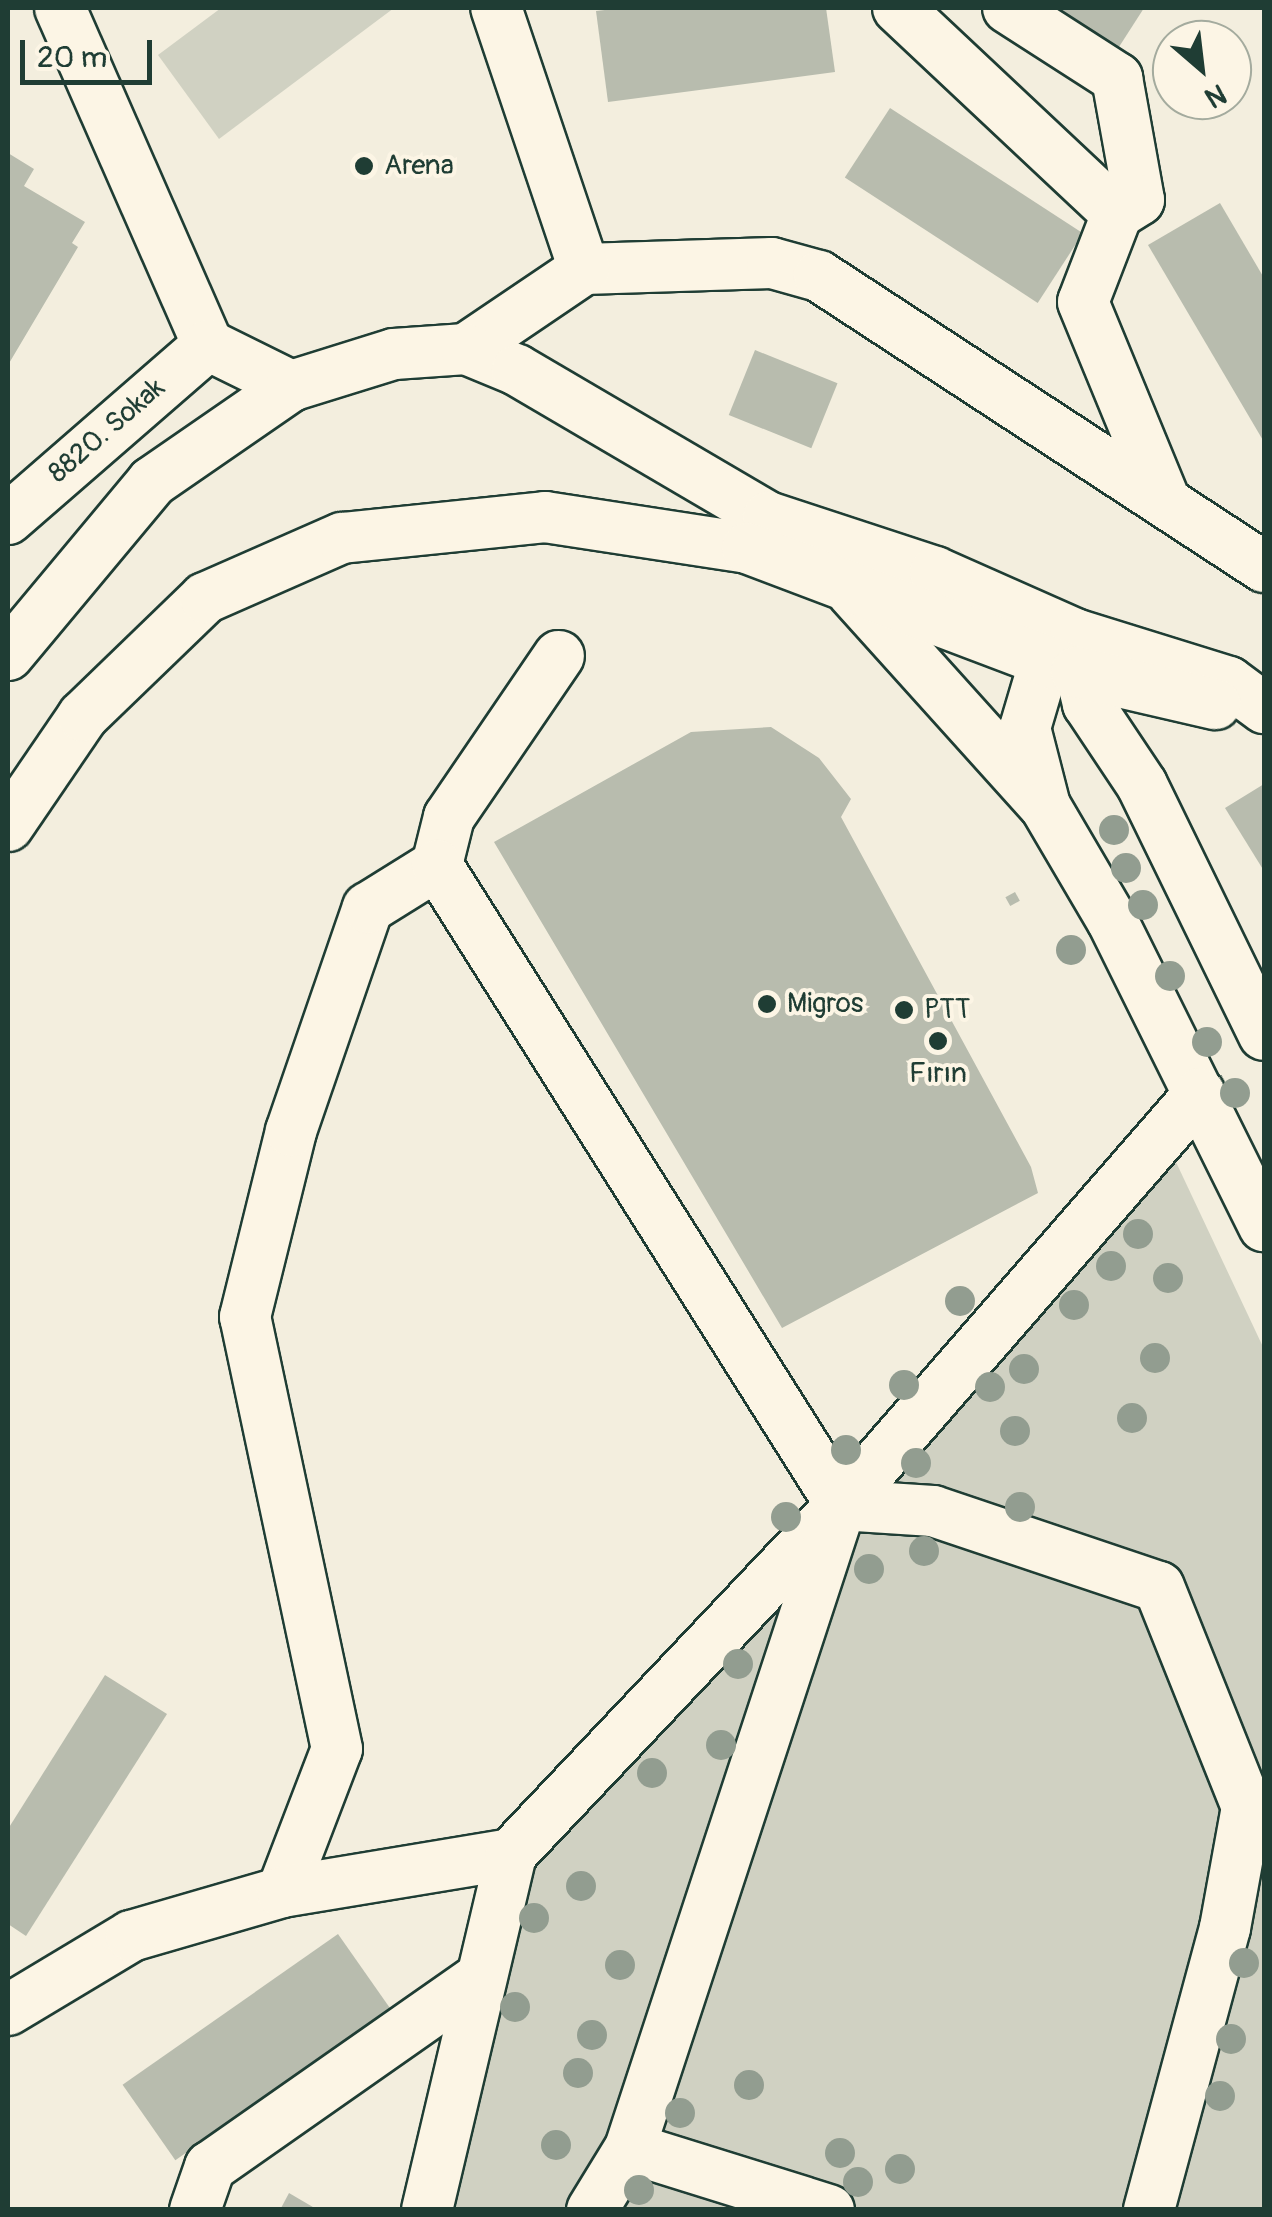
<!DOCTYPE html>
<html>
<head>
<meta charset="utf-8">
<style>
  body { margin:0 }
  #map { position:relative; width:1272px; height:2217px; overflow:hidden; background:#f3eede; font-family:Pangolin,sans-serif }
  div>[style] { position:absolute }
  .green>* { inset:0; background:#d0d1c2 }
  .building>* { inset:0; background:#b8bcae; transform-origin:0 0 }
  .roads { filter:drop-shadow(2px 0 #1f3d34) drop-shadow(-2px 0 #1f3d34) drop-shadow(0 2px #1f3d34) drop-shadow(0 -2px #1f3d34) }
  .minor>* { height:50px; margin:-25px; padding:0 25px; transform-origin:25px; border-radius:25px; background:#fcf5e5 }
  .trees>* { width:30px; height:30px; margin:-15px; border-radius:50%; background:#929d90 }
  .dots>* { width:28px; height:28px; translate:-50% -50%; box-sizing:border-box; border:5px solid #fcf5e5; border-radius:50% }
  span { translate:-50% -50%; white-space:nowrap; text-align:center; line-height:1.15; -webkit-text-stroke:8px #fcf5e5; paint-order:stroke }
  .poi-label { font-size:28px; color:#1f3d34 }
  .left { translate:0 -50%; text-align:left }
  .street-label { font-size:28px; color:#1f3d34 }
  .frame { position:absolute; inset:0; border:10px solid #1f3d34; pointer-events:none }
  .north { position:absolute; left:1152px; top:20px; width:100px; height:100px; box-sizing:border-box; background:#fcf5e5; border:2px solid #a4ab9e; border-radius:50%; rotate:152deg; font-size:28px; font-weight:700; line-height:40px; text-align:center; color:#1f3d34 }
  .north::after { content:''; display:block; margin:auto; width:35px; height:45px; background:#1f3d34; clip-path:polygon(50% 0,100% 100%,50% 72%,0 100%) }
  .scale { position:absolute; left:20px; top:40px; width:132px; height:45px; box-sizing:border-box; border:5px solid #1f3d34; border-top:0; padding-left:12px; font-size:30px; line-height:35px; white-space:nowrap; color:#1f3d34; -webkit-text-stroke:8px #fcf5e5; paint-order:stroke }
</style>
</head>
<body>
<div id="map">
  <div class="green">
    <div style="clip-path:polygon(221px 8px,394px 8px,219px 139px,158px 55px)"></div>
    <div style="clip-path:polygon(1159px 1126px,1264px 1349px,1264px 2209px,432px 2210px,530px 1838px)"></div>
  </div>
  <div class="building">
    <div style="clip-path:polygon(622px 8px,826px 8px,835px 72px,608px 102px,596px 11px)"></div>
    <div style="clip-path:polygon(1050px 8px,1144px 8px,1117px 50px)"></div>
    <div style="left:890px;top:108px;width:230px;height:83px;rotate:33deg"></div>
    <div style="clip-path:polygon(8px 153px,34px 169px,24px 186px,85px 222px,72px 243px,78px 247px,8px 365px)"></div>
    <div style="clip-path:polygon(1220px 203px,1264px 278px,1264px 442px,1148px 245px)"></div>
    <div style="left:755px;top:350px;width:89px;height:70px;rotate:22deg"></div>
    <div style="clip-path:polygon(771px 727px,819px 758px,851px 799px,841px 817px,1031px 1167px,1038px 1193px,782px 1328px,494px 842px,691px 732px)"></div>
    <div style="clip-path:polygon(1264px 784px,1264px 871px,1225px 808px)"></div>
    <div style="left:1015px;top:892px;width:10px;height:11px;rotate:61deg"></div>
    <div style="clip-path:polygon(105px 1675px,167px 1714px,26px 1936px,8px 1924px,8px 1829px)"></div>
    <div style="left:338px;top:1934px;width:92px;height:263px;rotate:55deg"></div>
    <div style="clip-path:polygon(289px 2193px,318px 2210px,280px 2210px)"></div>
  </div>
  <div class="roads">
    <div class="minor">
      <div style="left:60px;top:8px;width:368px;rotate:66.3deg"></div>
      <div style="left:208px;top:345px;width:93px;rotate:26.3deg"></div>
      <div style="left:898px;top:8px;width:301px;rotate:43.2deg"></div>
      <div style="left:1117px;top:214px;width:94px;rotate:111.1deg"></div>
      <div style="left:1083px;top:302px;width:213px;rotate:67.6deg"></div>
      <div style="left:1008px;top:8px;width:130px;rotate:32.7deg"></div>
      <div style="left:1117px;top:78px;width:124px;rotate:79.8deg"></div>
      <div style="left:1139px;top:200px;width:26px;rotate:148deg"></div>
      <div style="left:584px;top:269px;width:188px;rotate:-1.8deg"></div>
      <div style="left:772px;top:263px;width:49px;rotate:15.5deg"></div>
      <div style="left:819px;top:276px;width:532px;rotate:33.18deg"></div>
      <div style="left:466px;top:349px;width:143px;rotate:-34.1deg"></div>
      <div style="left:584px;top:269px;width:275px;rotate:-108.6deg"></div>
      <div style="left:8px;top:519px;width:265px;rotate:-41deg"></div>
      <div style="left:852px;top:592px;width:285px;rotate:48deg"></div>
      <div style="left:1054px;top:630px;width:102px;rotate:106.5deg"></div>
      <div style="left:1025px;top:728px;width:81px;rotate:75.6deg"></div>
      <div style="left:1045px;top:806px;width:132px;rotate:59.6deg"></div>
      <div style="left:1112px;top:920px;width:342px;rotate:63.6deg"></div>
      <div style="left:1075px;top:649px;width:57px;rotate:76.7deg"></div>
      <div style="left:1088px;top:704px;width:97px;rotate:56.3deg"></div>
      <div style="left:1142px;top:785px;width:278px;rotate:64deg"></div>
      <div style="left:8px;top:655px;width:225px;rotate:-50.2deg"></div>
      <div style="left:152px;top:482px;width:169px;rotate:-34.6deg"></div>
      <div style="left:291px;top:386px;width:108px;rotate:-17.3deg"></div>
      <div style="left:394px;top:354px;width:72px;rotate:-4deg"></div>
      <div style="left:466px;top:349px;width:55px;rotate:22.4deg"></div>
      <div style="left:517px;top:370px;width:291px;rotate:30.4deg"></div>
      <div style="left:768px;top:517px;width:176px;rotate:18.2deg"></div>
      <div style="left:935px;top:572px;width:153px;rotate:23.9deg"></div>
      <div style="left:1075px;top:634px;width:161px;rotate:17.3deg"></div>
      <div style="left:1229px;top:682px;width:44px;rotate:36.6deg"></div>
      <div style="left:8px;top:826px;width:133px;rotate:-55.7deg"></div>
      <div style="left:83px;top:716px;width:170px;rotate:-44deg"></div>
      <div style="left:205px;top:598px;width:150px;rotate:-23.7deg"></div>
      <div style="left:342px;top:538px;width:204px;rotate:-5.9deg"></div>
      <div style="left:545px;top:517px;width:204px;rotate:8.7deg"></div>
      <div style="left:747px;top:548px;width:352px;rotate:20.7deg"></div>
      <div style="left:1076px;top:672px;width:143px;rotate:13deg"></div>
      <div style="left:437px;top:865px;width:49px;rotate:-76deg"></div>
      <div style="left:449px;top:817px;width:195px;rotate:-55.7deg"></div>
      <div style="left:282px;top:1892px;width:153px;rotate:-69deg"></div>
      <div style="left:337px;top:1749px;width:442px;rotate:-102deg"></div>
      <div style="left:245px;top:1317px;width:192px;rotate:-76.1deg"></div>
      <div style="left:291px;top:1131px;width:236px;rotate:-71deg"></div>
      <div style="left:368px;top:908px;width:81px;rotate:-31.9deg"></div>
      <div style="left:437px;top:865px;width:757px;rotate:57.74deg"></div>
      <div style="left:8px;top:2010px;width:144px;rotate:-31deg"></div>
      <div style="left:131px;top:1936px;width:157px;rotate:-16.2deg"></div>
      <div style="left:282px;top:1892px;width:232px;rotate:-9.4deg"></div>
      <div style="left:511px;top:1854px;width:480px;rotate:-46.6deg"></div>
      <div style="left:841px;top:1505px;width:546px;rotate:-48.93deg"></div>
      <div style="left:195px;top:2210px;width:46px;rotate:-70.8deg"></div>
      <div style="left:210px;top:2167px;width:331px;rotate:-35deg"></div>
      <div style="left:427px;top:2210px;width:366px;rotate:-76.7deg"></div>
      <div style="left:592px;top:2210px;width:73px;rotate:-58.5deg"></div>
      <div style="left:829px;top:2210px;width:208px;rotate:-162.7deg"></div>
      <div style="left:630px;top:2148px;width:677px;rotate:-71.83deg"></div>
      <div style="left:841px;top:1505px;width:92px;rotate:3.7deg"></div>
      <div style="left:933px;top:1511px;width:238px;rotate:18.6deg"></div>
      <div style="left:1159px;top:1587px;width:237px;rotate:68.2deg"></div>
      <div style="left:1247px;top:1807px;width:123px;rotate:100.3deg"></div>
      <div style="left:1225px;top:1928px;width:292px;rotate:105.1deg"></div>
    </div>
  </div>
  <div class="trees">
    <div style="left:1114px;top:830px"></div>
    <div style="left:1126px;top:868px"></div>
    <div style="left:1143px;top:905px"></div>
    <div style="left:1071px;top:950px"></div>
    <div style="left:1170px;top:976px"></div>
    <div style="left:1207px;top:1042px"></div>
    <div style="left:1235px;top:1093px"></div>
    <div style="left:1138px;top:1234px"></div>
    <div style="left:1111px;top:1266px"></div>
    <div style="left:1168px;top:1278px"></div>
    <div style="left:960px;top:1301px"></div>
    <div style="left:1074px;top:1305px"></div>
    <div style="left:1155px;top:1358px"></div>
    <div style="left:1024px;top:1369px"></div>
    <div style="left:904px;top:1385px"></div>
    <div style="left:990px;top:1387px"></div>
    <div style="left:1132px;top:1418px"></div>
    <div style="left:1015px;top:1431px"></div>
    <div style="left:846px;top:1450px"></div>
    <div style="left:916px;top:1463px"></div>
    <div style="left:1020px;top:1507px"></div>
    <div style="left:786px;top:1517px"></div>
    <div style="left:924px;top:1551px"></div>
    <div style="left:869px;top:1569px"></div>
    <div style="left:738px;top:1664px"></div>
    <div style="left:721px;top:1745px"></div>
    <div style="left:652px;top:1773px"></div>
    <div style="left:581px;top:1886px"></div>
    <div style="left:534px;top:1918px"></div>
    <div style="left:1244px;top:1963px"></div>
    <div style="left:620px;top:1965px"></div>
    <div style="left:515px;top:2007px"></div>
    <div style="left:592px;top:2035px"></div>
    <div style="left:1231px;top:2039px"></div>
    <div style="left:578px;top:2073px"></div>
    <div style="left:749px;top:2085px"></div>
    <div style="left:1220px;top:2096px"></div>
    <div style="left:680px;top:2113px"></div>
    <div style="left:556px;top:2145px"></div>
    <div style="left:840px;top:2153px"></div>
    <div style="left:900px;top:2169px"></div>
    <div style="left:858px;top:2182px"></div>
    <div style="left:639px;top:2190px"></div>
  </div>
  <div class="dots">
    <div style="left:364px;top:166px;background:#1f3d34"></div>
    <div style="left:767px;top:1004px;background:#1f3d34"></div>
    <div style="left:904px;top:1010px;background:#1f3d34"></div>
    <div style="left:938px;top:1041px;background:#1f3d34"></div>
  </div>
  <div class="poi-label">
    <span class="left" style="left:384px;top:166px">Arena</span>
    <span class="left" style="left:787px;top:1004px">Migros</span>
    <span class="left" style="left:924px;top:1010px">PTT</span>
    <span style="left:938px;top:1074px">Fırın</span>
  </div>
  <div class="street-label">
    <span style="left:107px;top:431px;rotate:-41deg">8820. Sokak</span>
  </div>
  <div class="frame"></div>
  <div class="north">N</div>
  <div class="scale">20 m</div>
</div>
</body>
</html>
